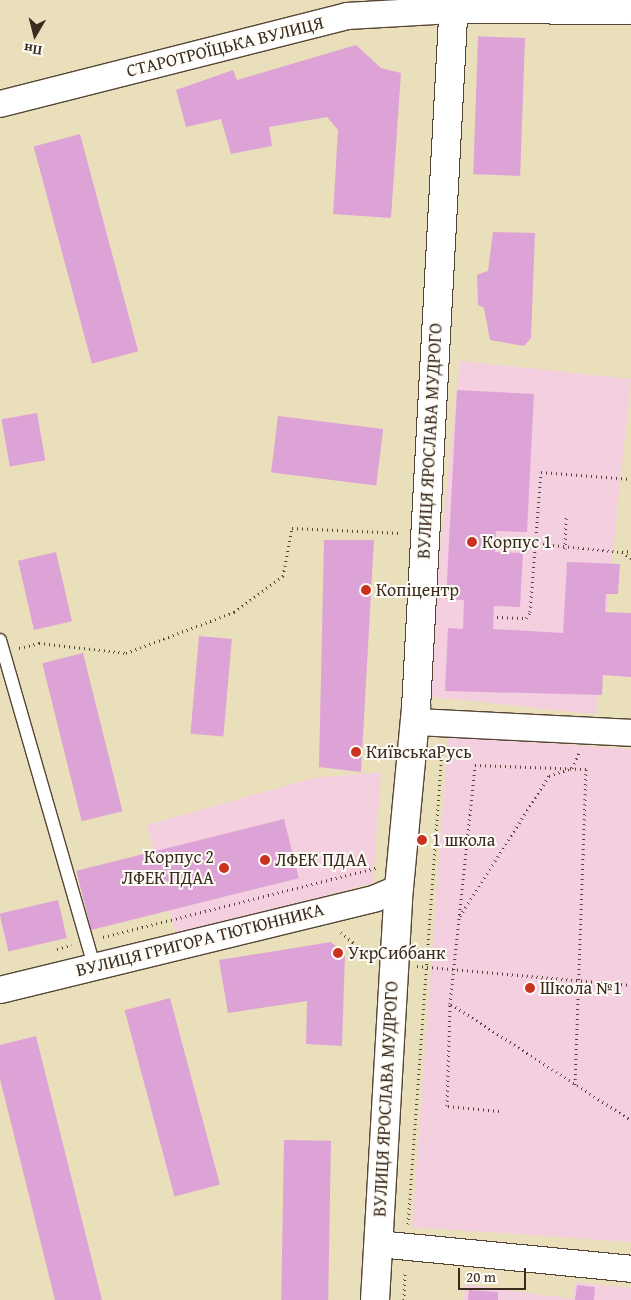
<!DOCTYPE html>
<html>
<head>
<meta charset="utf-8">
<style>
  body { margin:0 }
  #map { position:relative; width:631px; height:1300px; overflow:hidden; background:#eadfbb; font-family:"Gentium Book Plus",serif }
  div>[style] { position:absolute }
  .built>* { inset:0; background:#f3cfe0; transform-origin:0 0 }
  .building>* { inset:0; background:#dea3d6; transform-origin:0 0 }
  .path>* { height:3px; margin-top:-1.5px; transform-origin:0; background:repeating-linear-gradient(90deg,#554536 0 1px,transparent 0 5px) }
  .roads { filter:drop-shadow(1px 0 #554536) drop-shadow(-1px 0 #554536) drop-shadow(0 1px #554536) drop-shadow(0 -1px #554536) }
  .lane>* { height:12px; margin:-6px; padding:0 6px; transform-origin:6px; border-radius:6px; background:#fff }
  .street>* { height:26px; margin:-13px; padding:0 13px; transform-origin:13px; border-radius:13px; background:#fff }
  .secondary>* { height:28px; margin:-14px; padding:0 14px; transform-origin:14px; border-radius:14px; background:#fff }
  .dots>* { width:14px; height:14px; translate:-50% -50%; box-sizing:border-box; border:2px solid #fdfcf7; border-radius:50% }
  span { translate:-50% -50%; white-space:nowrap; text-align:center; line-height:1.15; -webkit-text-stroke:4px #fdfcf7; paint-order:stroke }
  .street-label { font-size:18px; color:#3b2a1e }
  .poi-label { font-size:18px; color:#3b2a1e }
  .left { translate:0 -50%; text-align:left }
  .right { translate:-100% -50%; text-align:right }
  .north { position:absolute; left:10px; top:10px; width:50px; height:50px; -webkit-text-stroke:4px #fdfcf7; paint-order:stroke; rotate:188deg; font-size:14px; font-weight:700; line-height:20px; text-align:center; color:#3b2a1e }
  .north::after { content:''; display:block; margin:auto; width:18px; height:22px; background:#3b2a1e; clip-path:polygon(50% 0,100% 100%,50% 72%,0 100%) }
  .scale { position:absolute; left:458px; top:1268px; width:68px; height:22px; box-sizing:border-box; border:2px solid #3b2a1e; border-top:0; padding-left:6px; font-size:15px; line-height:18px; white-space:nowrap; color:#3b2a1e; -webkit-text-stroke:4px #fdfcf7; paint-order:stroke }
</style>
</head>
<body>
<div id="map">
  <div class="built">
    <div style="left:460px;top:361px;width:172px;height:337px;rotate:6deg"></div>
    <div style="clip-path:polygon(448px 736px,631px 749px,631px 1242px,412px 1227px)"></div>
    <div style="clip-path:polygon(381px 772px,373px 883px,176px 935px,147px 825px,313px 778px)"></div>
    <div style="clip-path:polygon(575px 1282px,631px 1288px,631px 1300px,464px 1300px,465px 1284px,573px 1299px)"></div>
  </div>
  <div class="building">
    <div style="left:525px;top:38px;width:138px;height:47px;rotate:92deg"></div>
    <div style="clip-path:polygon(356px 45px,381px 68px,401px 73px,391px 218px,333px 214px,338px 130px,327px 117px,269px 127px,272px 146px,231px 154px,221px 119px,186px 127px,176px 90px,233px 70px,237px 80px)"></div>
    <div style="left:80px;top:134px;width:225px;height:48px;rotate:75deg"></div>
    <div style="clip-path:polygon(493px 232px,535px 233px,531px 338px,524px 346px,490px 340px,484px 308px,478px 305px,477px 275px,488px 271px)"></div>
    <div style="clip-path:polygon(457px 390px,534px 394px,527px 532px,496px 531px,495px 552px,523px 553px,520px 607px,494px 606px,493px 629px,563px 633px,567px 562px,620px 564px,618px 594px,606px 594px,605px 612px,631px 613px,631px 677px,603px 675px,602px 695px,445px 691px,448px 628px,463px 629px,464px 600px,446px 599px)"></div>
    <div style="left:37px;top:413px;width:48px;height:36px;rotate:80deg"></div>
    <div style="left:278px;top:416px;width:106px;height:57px;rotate:7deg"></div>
    <div style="clip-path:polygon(324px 540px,374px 540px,361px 772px,319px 767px)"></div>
    <div style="left:56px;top:552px;width:71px;height:39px;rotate:77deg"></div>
    <div style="left:199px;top:636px;width:33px;height:98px;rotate:5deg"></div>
    <div style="left:83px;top:653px;width:163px;height:42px;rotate:76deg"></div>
    <div style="left:284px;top:819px;width:61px;height:214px;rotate:76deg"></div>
    <div style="left:58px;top:900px;width:39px;height:60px;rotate:77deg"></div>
    <div style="clip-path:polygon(331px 942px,345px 954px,342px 1046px,306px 1044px,307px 1001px,228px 1013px,219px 960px)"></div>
    <div style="left:170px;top:998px;width:193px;height:47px;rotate:75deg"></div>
    <div style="clip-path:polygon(36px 1036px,102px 1300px,55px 1300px,0 1079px,0 1045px)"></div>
    <div style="left:284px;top:1140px;width:47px;height:160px;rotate:1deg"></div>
    <div style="clip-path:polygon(577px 1285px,595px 1287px,594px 1300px,575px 1300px)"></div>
    <div style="clip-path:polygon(469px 1290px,498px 1292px,498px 1300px,468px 1300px)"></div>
  </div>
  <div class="path">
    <div style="left:503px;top:540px;width:120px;rotate:5.8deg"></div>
    <div style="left:622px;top:552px;width:11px;rotate:34deg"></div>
    <div style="left:565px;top:549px;width:33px;rotate:-88deg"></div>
    <div style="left:622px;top:552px;width:9px;rotate:-6deg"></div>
    <div style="left:497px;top:617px;width:29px;rotate:2deg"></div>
    <div style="left:526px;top:618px;width:7px;rotate:-56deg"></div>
    <div style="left:530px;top:612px;width:140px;rotate:-85.5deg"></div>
    <div style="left:541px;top:472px;width:90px;rotate:4.4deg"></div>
    <div style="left:19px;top:648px;width:21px;rotate:-14deg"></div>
    <div style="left:39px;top:643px;width:88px;rotate:6.6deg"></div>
    <div style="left:126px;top:653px;width:116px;rotate:-20.8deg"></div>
    <div style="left:234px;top:612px;width:61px;rotate:-36.3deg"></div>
    <div style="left:283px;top:576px;width:49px;rotate:-79.4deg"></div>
    <div style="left:292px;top:528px;width:110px;rotate:2.6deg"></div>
    <div style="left:460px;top:916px;width:166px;rotate:-57.6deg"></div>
    <div style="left:549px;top:776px;width:24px;rotate:-19deg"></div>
    <div style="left:572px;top:768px;width:17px;rotate:-65deg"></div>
    <div style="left:341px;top:932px;width:38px;rotate:41deg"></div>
    <div style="left:103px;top:937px;width:282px;rotate:-14.2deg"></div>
    <div style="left:57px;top:949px;width:15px;rotate:-16deg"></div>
    <div style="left:417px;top:966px;width:215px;rotate:5.1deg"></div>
    <div style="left:451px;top:1004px;width:214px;rotate:32.8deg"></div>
    <div style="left:499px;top:1111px;width:52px;rotate:-174.5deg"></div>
    <div style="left:447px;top:1106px;width:102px;rotate:-88.3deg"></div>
    <div style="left:450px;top:1004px;width:240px;rotate:-84deg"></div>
    <div style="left:475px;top:765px;width:111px;rotate:2.1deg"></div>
    <div style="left:586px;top:769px;width:318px;rotate:92deg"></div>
    <div style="left:408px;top:1224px;width:478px;rotate:-85.9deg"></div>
    <div style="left:404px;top:1300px;width:29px;rotate:-88deg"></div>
  </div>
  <div class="roads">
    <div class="lane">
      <div style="left:0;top:640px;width:339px;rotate:73.9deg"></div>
    </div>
    <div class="street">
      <div style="left:0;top:104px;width:358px;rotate:-14.2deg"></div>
      <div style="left:347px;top:16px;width:106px;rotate:-3.2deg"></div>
      <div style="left:453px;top:10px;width:178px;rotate:0.3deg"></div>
      <div style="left:415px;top:722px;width:216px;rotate:2.9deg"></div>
      <div style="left:0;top:990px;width:387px;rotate:-13.7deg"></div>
      <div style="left:376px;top:898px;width:25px;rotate:-23deg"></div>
      <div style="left:378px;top:1244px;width:254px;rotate:5.6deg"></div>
    </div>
    <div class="secondary">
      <div style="left:375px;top:1300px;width:413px;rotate:-86.7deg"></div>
      <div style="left:399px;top:888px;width:181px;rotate:-84.6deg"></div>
      <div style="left:416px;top:708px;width:709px;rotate:-86.93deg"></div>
    </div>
  </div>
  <div class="dots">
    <div style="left:472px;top:542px;background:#c8321e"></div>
    <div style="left:366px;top:590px;background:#c8321e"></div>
    <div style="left:356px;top:752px;background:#c8321e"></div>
    <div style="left:422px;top:840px;background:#c8321e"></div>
    <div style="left:265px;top:860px;background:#c8321e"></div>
    <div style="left:224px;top:868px;background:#c8321e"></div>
    <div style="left:338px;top:953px;background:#c8321e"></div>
    <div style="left:530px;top:988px;background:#c8321e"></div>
  </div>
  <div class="street-label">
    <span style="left:225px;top:47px;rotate:-14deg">СТАРОТРОЇЦЬКА ВУЛИЦЯ</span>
    <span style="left:430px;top:441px;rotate:-87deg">ВУЛИЦЯ ЯРОСЛАВА МУДРОГО</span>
    <span style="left:200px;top:940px;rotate:-14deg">ВУЛИЦЯ ГРИГОРА ТЮТЮННИКА</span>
    <span style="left:386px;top:1099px;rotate:-87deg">ВУЛИЦЯ ЯРОСЛАВА МУДРОГО</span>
  </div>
  <div class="poi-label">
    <span class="left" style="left:482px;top:542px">Корпус 1</span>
    <span class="left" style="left:376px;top:590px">Копіцентр</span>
    <span class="left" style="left:366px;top:752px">КиївськаРусь</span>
    <span class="left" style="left:432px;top:840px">1 школа</span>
    <span class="right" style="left:214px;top:868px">Корпус 2<br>ЛФЕК ПДАА</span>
    <span class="left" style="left:275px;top:860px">ЛФЕК ПДАА</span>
    <span class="left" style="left:348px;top:953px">УкрСиббанк</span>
    <span class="left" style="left:540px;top:988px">Школа №1</span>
  </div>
  <div class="north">Пн</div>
  <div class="scale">20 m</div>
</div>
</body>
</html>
